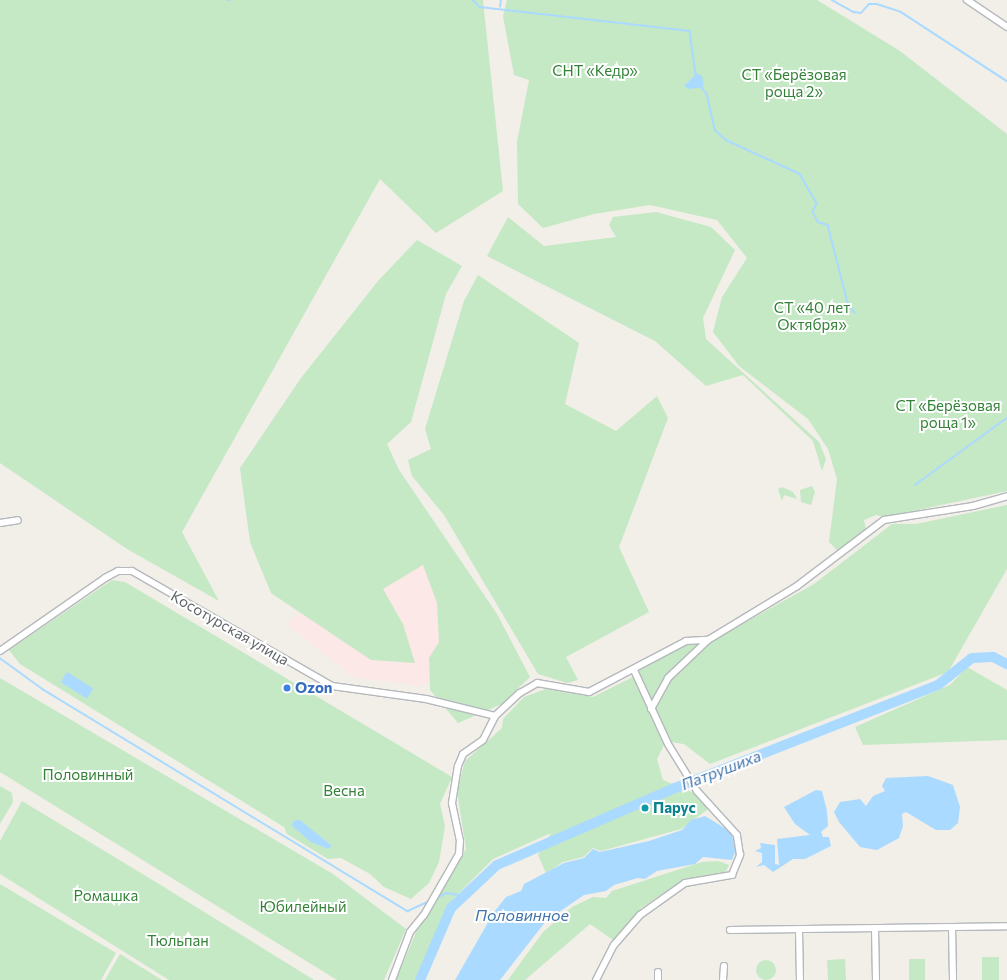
<!DOCTYPE html>
<html>
<head>
<meta charset="utf-8">
<style>
  body { margin:0 }
  #map { position:relative; width:1007px; height:980px; overflow:hidden; background:#f1efe8; font-family:Commissioner,sans-serif }
  div>[style] { position:absolute }
  .medical>* { inset:0; background:#fce8e6 }
  .green>* { inset:0; background:#c5e8c5; transform-origin:0 0 }
  .round { border-radius:50% }
  .water>* { inset:0; background:#aadaff; transform-origin:0 0 }
  .stream>* { height:1.5px; margin:-0.75px; padding:0 0.75px; transform-origin:0.75px; border-radius:0.75px; background:#aadaff }
  .river>* { height:10px; margin:-5px; padding:0 5px; transform-origin:5px; border-radius:5px; background:#aadaff }
  .roads { filter:drop-shadow(1px 0 #b5b8bc) drop-shadow(-1px 0 #b5b8bc) drop-shadow(0 1px #b5b8bc) drop-shadow(0 -1px #b5b8bc) }
  .minor>* { height:6px; margin:-3px; padding:0 3px; transform-origin:3px; border-radius:3px; background:#fff }
  .dots>* { width:11px; height:11px; translate:-50% -50%; box-sizing:border-box; border:2px solid #fff; border-radius:50% }
  span { translate:-50% -50%; white-space:nowrap; text-align:center; line-height:1.15; -webkit-text-stroke:4px #fff; paint-order:stroke }
  .park-label { font-size:15px; color:#348238 }
  .street-label { font-size:15px; color:#5f6368 }
  .shop-label { font-size:15px; color:#366cbe; font-weight:700 }
  .left { translate:0 -50%; text-align:left }
  .culture-label { font-size:15px; color:#0d838f; font-weight:700 }
  .water-label { font-size:16px; color:#4174aa; font-style:italic }
</style>
</head>
<body>
<div id="map">
  <div class="medical">
    <div style="clip-path:polygon(424px 560px,451px 612px,445px 676px,419px 686px,353px 677px,287px 624px,302px 611px)"></div>
  </div>
  <div class="green">
    <div style="clip-path:polygon(0 0,483px 0,503px 191px,436px 233px,380px 179px,182px 532px,219px 601px,127px 549px,0 463px)"></div>
    <div style="clip-path:polygon(507px 0,817px 0,900px 51px,1007px 134px,1007px 491px,885px 517px,876px 515px,864px 520px,866px 530px,838px 551px,829px 542px,837px 479px,828px 449px,808px 419px,739px 366px,713px 332px,722px 297px,747px 258px,717px 220px,650px 205px,594px 214px,543px 228px,518px 204px,517px 142px,529px 80px,514px 75px,503px 16px)"></div>
    <div style="clip-path:polygon(656px 212px,711px 227px,735px 250px,703px 318px,706px 339px,819px 442px,826px 459px,822px 471px,813px 441px,743px 375px,706px 386px,655px 341px,487px 256px,508px 217px,544px 246px,616px 237px,609px 225px,613px 217px)"></div>
    <div style="clip-path:polygon(417px 240px,462px 266px,446px 294px,411px 422px,387px 444px,399px 470px,497px 614px,530px 677px,502px 704px,458px 723px,430px 690px,429px 658px,439px 642px,437px 603px,423px 565px,383px 589px,403px 624px,415px 663px,371px 660px,271px 593px,250px 542px,240px 468px,301px 378px,378px 281px)"></div>
    <div style="clip-path:polygon(478px 275px,579px 343px,565px 404px,616px 431px,657px 396px,668px 418px,619px 547px,649px 612px,566px 657px,578px 680px,567px 683px,538px 674px,444px 515px,412px 476px,408px 460px,431px 449px,425px 429px,464px 301px)"></div>
    <div style="clip-path:polygon(812px 486px,815px 492px,811px 505px,801px 502px,800px 490px)"></div>
    <div style="clip-path:polygon(782px 487px,793px 492px,797px 499px,784px 495px,782px 501px,778px 489px)"></div>
    <div style="clip-path:polygon(1007px 505px,1007px 569px,948px 672px,710px 764px,684px 744px,670px 742px,655px 711px,658px 697px,668px 683px,705px 645px,814px 584px,892px 524px,916px 524px)"></div>
    <div style="clip-path:polygon(112px 580px,125px 582px,452px 777px,440px 804px,445px 826px,439px 862px,429px 883px,411px 899px,384px 887px,370px 874px,341px 858px,328px 859px,287px 834px,284px 827px,20px 664px,9px 650px)"></div>
    <div style="clip-path:polygon(689px 642px,701px 642px,666px 678px,652px 703px,638px 674px,640px 669px)"></div>
    <div style="clip-path:polygon(967px 667px,1007px 690px,1007px 740px,863px 745px,855px 727px,950px 685px)"></div>
    <div style="clip-path:polygon(633px 677px,664px 745px,657px 759px,663px 780px,699px 795px,711px 807px,681px 829px,601px 851px,593px 848px,583px 857px,563px 862px,546px 873px,538px 855px,551px 833px,493px 859px,453px 899px,416px 980px,396px 980px,416px 932px,466px 849px,457px 791px,465px 761px,502px 728px,503px 719px,524px 697px,546px 689px,593px 697px)"></div>
    <div style="clip-path:polygon(0 678px,333px 874px,406px 929px,384px 980px,337px 980px,0 772px)"></div>
    <div style="clip-path:polygon(0 786px,12px 793px,13px 802px,0 824px)"></div>
    <div style="clip-path:polygon(22px 801px,159px 884px,314px 980px,169px 980px,0 874px,0 841px)"></div>
    <div style="clip-path:polygon(718px 861px,729px 865px,725px 873px,683px 880px,641px 908px,613px 940px,590px 924px,525px 980px,508px 980px,543px 932px,572px 907px,593px 897px,606px 898px,612px 891px,702px 862px)"></div>
    <div style="clip-path:polygon(0 884px,116px 953px,101px 980px,0 980px)"></div>
    <div style="clip-path:polygon(120px 954px,162px 980px,105px 980px)"></div>
    <div style="left:999px;top:957px;width:23px;height:17px;rotate:90deg"></div>
    <div style="left:845px;top:959px;width:21px;height:18px;rotate:87deg"></div>
    <div style="left:925px;top:959px;width:21px;height:16px;rotate:90deg"></div>
    <div class="round" style="left:756px;top:960px;width:20px;height:20px"></div>
  </div>
  <div class="water">
    <div style="clip-path:polygon(697px 73px,702px 76px,704px 87px,689px 89px,684px 86px)"></div>
    <div style="left:67px;top:672px;width:31px;height:12px;rotate:32deg"></div>
    <div style="clip-path:polygon(928px 776px,953px 785px,960px 807px,958px 823px,950px 830px,936px 830px,906px 812px,902px 814px,903px 826px,899px 838px,877px 850px,860px 847px,839px 822px,834px 812px,840px 802px,860px 799px,866px 806px,873px 796px,885px 791px,882px 786px,886px 778px)"></div>
    <div style="clip-path:polygon(816px 790px,822px 791px,827px 811px,828px 826px,821px 832px,823px 837px,829px 837px,831px 846px,805px 859px,793px 859px,773px 872px,764px 865px,756px 867px,762px 862px,762px 853px,755px 851px,761px 848px,760px 843px,775px 845px,775px 864px,779px 865px,777px 839px,810px 835px,795px 824px,784px 807px)"></div>
    <div style="clip-path:polygon(705px 816px,731px 832px,736px 849px,732px 860px,703px 857px,695px 864px,657px 871px,645px 879px,638px 878px,614px 885px,606px 891px,584px 895px,546px 921px,500px 980px,455px 980px,494px 912px,506px 897px,521px 891px,524px 884px,564px 863px,584px 858px,593px 849px,600px 852px,649px 841px,682px 830px,691px 820px)"></div>
    <div style="clip-path:polygon(295px 820px,300px 820px,332px 846px,328px 849px,311px 842px,291px 825px)"></div>
  </div>
  <div class="stream">
    <div style="left:228px;top:0;width:2px"></div>
    <div style="left:473px;top:0;width:10px;rotate:45deg"></div>
    <div style="left:480px;top:7px;width:211px;rotate:6.5deg"></div>
    <div style="left:690px;top:31px;width:44px;rotate:82.2deg"></div>
    <div style="left:832px;top:0;width:25px;rotate:29deg"></div>
    <div style="left:854px;top:12px;width:7px;rotate:8deg"></div>
    <div style="left:861px;top:13px;width:12px;rotate:-48deg"></div>
    <div style="left:869px;top:4px;width:8px"></div>
    <div style="left:877px;top:4px;width:25px;rotate:18deg"></div>
    <div style="left:901px;top:12px;width:126px;rotate:33.1deg"></div>
    <div style="left:500px;top:7px;width:7px;rotate:-82deg"></div>
    <div style="left:700px;top:86px;width:11px;rotate:49deg"></div>
    <div style="left:707px;top:94px;width:37px;rotate:77deg"></div>
    <div style="left:715px;top:130px;width:15px;rotate:42deg"></div>
    <div style="left:726px;top:140px;width:81px;rotate:24.7deg"></div>
    <div style="left:800px;top:174px;width:34px;rotate:60deg"></div>
    <div style="left:817px;top:203px;width:10px;rotate:114deg"></div>
    <div style="left:813px;top:212px;width:11px;rotate:63deg"></div>
    <div style="left:818px;top:222px;width:10px;rotate:17deg"></div>
    <div style="left:828px;top:225px;width:81px;rotate:75.6deg"></div>
    <div style="left:848px;top:303px;width:12px;rotate:55deg"></div>
    <div style="left:915px;top:485px;width:114px;rotate:-36.1deg"></div>
    <div style="left:0;top:658px;width:54px;rotate:36deg"></div>
    <div style="left:44px;top:690px;width:426px;rotate:31.3deg"></div>
    <div style="left:408px;top:911px;width:23px;rotate:-25deg"></div>
    <div style="left:437px;top:898px;width:11px;rotate:-27deg"></div>
    <div style="left:447px;top:893px;width:17px;rotate:10deg"></div>
  </div>
  <div class="river">
    <div style="left:420px;top:980px;width:78px;rotate:-66.7deg"></div>
    <div style="left:451px;top:908px;width:63px;rotate:-43.1deg"></div>
    <div style="left:497px;top:865px;width:194px;rotate:-23.4deg"></div>
    <div style="left:675px;top:788px;width:282px;rotate:-21.4deg"></div>
    <div style="left:938px;top:685px;width:43px;rotate:-38.5deg"></div>
    <div style="left:972px;top:658px;width:21px;rotate:-3deg"></div>
    <div style="left:993px;top:657px;width:16px;rotate:27deg"></div>
  </div>
  <div class="roads">
    <div class="minor">
      <div style="left:967px;top:0;width:48px;rotate:34deg"></div>
      <div style="left:0;top:523px;width:18px;rotate:-9deg"></div>
      <div style="left:0;top:651px;width:128px;rotate:-34.8deg"></div>
      <div style="left:105px;top:578px;width:15px;rotate:-28deg"></div>
      <div style="left:118px;top:571px;width:14px"></div>
      <div style="left:132px;top:571px;width:231px;rotate:29.9deg"></div>
      <div style="left:332px;top:686px;width:95px;rotate:7.9deg"></div>
      <div style="left:426px;top:699px;width:71px;rotate:13.8deg"></div>
      <div style="left:495px;top:716px;width:34px;rotate:-43deg"></div>
      <div style="left:520px;top:693px;width:20px;rotate:-30deg"></div>
      <div style="left:537px;top:683px;width:53px;rotate:9.8deg"></div>
      <div style="left:589px;top:692px;width:110px;rotate:-27.7deg"></div>
      <div style="left:686px;top:641px;width:22px;rotate:-3deg"></div>
      <div style="left:708px;top:640px;width:104px;rotate:-31.2deg"></div>
      <div style="left:797px;top:586px;width:109px;rotate:-37.2deg"></div>
      <div style="left:884px;top:520px;width:90px;rotate:-8.9deg"></div>
      <div style="left:973px;top:506px;width:35px;rotate:-16deg"></div>
      <div style="left:651px;top:709px;width:35px;rotate:-61deg"></div>
      <div style="left:668px;top:678px;width:55px;rotate:-43.5deg"></div>
      <div style="left:952px;top:927px;width:53px;rotate:88.9deg"></div>
      <div style="left:875px;top:928px;width:52px;rotate:88.9deg"></div>
      <div style="left:730px;top:930px;width:277px;rotate:-0.8deg"></div>
      <div style="left:799px;top:930px;width:50px;rotate:88.9deg"></div>
      <div style="left:392px;top:980px;width:51px;rotate:-69.4deg"></div>
      <div style="left:410px;top:932px;width:22px;rotate:-51deg"></div>
      <div style="left:424px;top:915px;width:70px;rotate:-60.2deg"></div>
      <div style="left:459px;top:854px;width:13px;rotate:-86deg"></div>
      <div style="left:460px;top:841px;width:39px;rotate:-102deg"></div>
      <div style="left:452px;top:803px;width:37px;rotate:-81deg"></div>
      <div style="left:458px;top:766px;width:13px;rotate:-67deg"></div>
      <div style="left:463px;top:754px;width:24px;rotate:-35deg"></div>
      <div style="left:483px;top:740px;width:27px;rotate:-63deg"></div>
      <div style="left:596px;top:980px;width:39px;rotate:-63deg"></div>
      <div style="left:614px;top:945px;width:40px;rotate:-49deg"></div>
      <div style="left:640px;top:915px;width:55px;rotate:-35.4deg"></div>
      <div style="left:685px;top:883px;width:48px;rotate:-9.7deg"></div>
      <div style="left:732px;top:875px;width:22px;rotate:-68deg"></div>
      <div style="left:740px;top:855px;width:20px;rotate:-99deg"></div>
      <div style="left:737px;top:835px;width:59px;rotate:-132.3deg"></div>
      <div style="left:697px;top:791px;width:55px;rotate:-121.7deg"></div>
      <div style="left:668px;top:744px;width:81px;rotate:-114.7deg"></div>
      <div style="left:658px;top:980px;width:8px;rotate:-90deg"></div>
      <div style="left:723px;top:980px;width:14px;rotate:-86deg"></div>
    </div>
  </div>
  <div class="dots">
    <div style="left:287px;top:688px;background:#3f7fe0"></div>
    <div style="left:645px;top:808px;background:#0f9aa8"></div>
  </div>
  <div class="park-label">
    <span style="left:595px;top:71px">СНТ «Кедр»</span>
    <span style="left:794px;top:83px">СТ «Берёзовая<br>роща 2»</span>
    <span style="left:812px;top:316px">СТ «40 лет<br>Октября»</span>
    <span style="left:948px;top:414px">СТ «Берёзовая<br>роща 1»</span>
    <span style="left:88px;top:775px">Половинный</span>
    <span style="left:344px;top:791px">Весна</span>
    <span style="left:106px;top:896px">Ромашка</span>
    <span style="left:303px;top:907px">Юбилейный</span>
    <span style="left:178px;top:941px">Тюльпан</span>
  </div>
  <div class="street-label">
    <span style="left:230px;top:628px;rotate:30deg">Косотурская улица</span>
  </div>
  <div class="shop-label">
    <span class="left" style="left:295px;top:688px">Ozon</span>
  </div>
  <div class="culture-label">
    <span class="left" style="left:653px;top:808px">Парус</span>
  </div>
  <div class="water-label">
    <span style="left:721px;top:770px;rotate:-21deg">Патрушиха</span>
    <span style="left:522px;top:915px">Половинное</span>
  </div>
</div>
</body>
</html>
